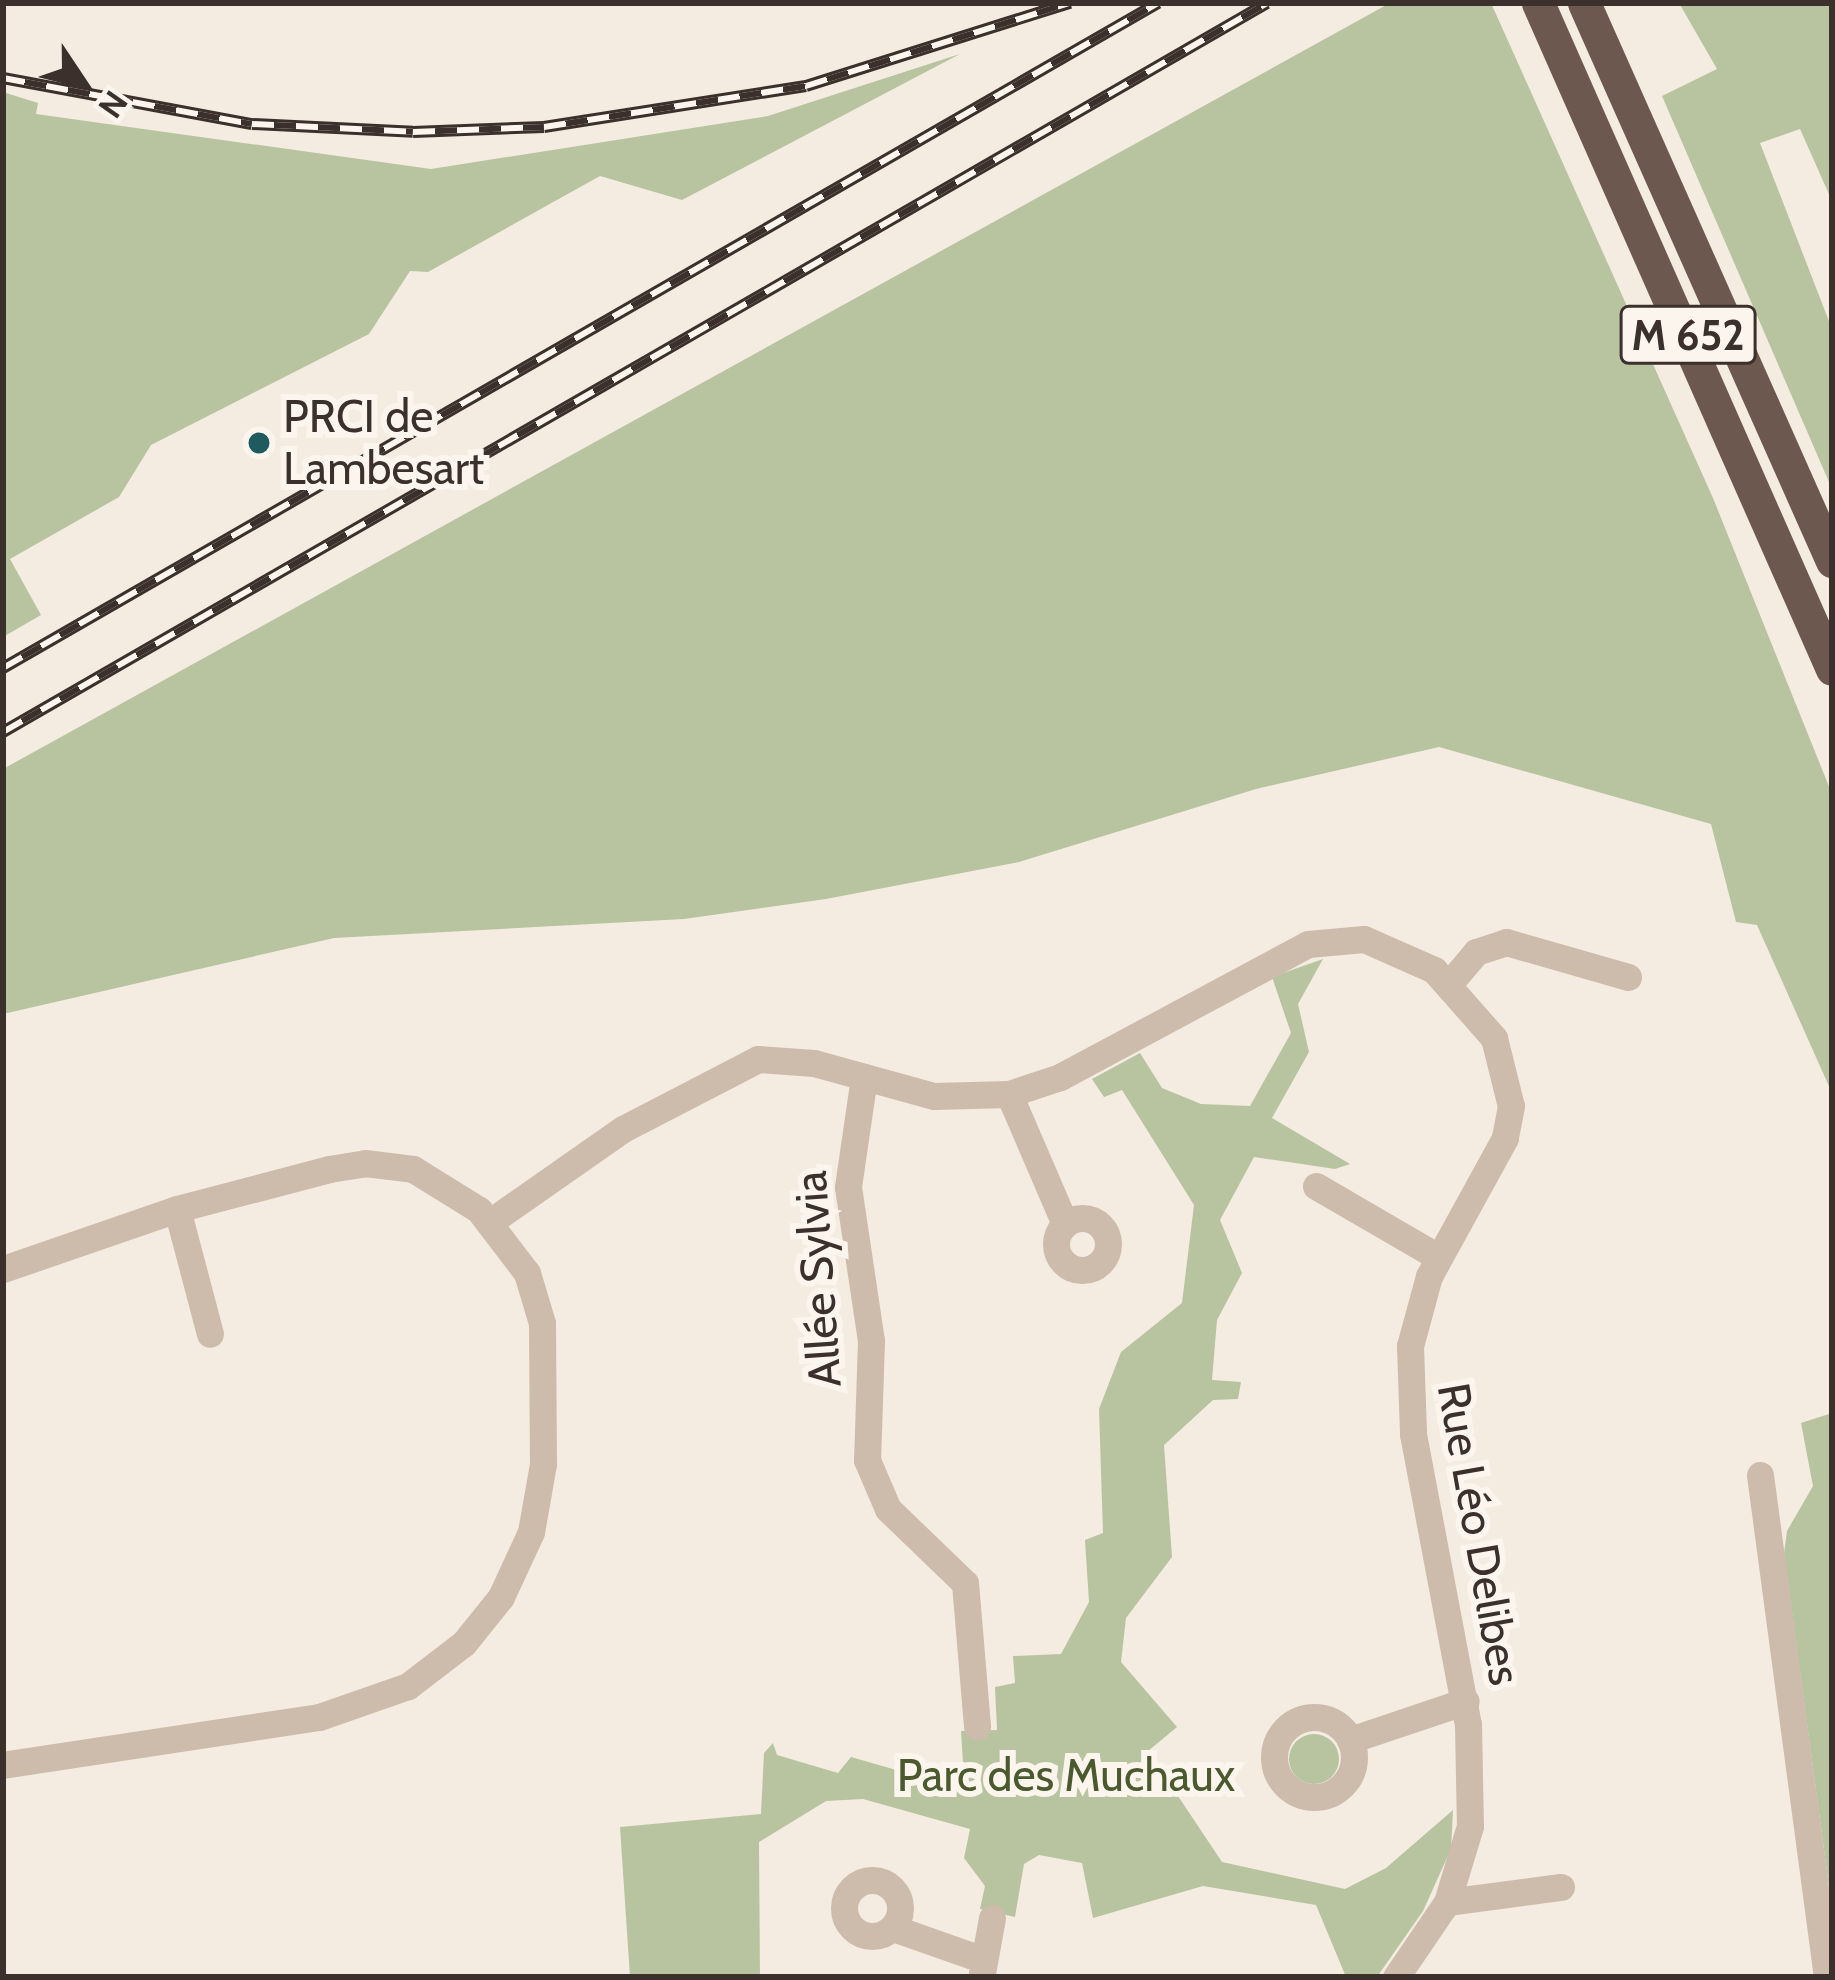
<!DOCTYPE html>
<html>
<head>
<meta charset="utf-8">
<style>
  body { margin:0 }
  #map { position:relative; width:1835px; height:1980px; overflow:hidden; background:#f4ebe1; font-family:Cabin,sans-serif }
  div>[style] { position:absolute }
  .green>* { inset:0; background:#b8c4a0 }
  .round { border-radius:50% }
  .minor>* { height:27px; margin:-13.5px; padding:0 13.5px; transform-origin:13.5px; border-radius:13.5px; background:#cdbbac }
  .minor>.ring { margin:-13.5px; padding:0; box-sizing:content-box; background:none; border:27px solid #cdbbac; border-radius:50% }
  .trunk>* { height:33px; margin:-16.5px; padding:0 16.5px; transform-origin:16.5px; border-radius:16.5px; background:#6c584f }
  .rail>* { height:12px; margin-top:-6px; transform-origin:0; background:repeating-linear-gradient(90deg,#fbf5ee 0 22px,#3b302b 0 44px); box-sizing:border-box; border-block:3px solid #3b302b }
  .dots>* { width:33px; height:33px; translate:-50% -50%; box-sizing:border-box; border:6px solid #fbf5ee; border-radius:50% }
  span { translate:-50% -50%; white-space:nowrap; text-align:center; line-height:1.15; -webkit-text-stroke:12px #fbf5ee; paint-order:stroke }
  .shield-label span { padding:3px 9px; background:#fbf5ee; border:3px solid; border-radius:9px; -webkit-text-stroke-width:0 }
  .shield-label { font-size:42px; color:#3b302b; font-weight:700 }
  .poi-label { font-size:45px; color:#3b302b }
  .left { translate:0 -50%; text-align:left }
  .street-label { font-size:45px; color:#3b302b }
  .park-label { font-size:45px; color:#4a5a2e }
  .frame { position:absolute; inset:0; border:6px solid #3b302b; pointer-events:none }
  .north { position:absolute; left:24px; top:24px; width:120px; height:120px; -webkit-text-stroke:9px #fbf5ee; paint-order:stroke; rotate:125deg; font-size:33px; font-weight:700; line-height:48px; text-align:center; color:#3b302b }
  .north::after { content:''; display:block; margin:auto; width:42px; height:54px; background:#3b302b; clip-path:polygon(50% 0,100% 100%,50% 72%,0 100%) }
</style>
</head>
<body>
<div id="map">
  <div class="green">
    <div style="clip-path:polygon(1390px 3px,1491px 3px,1713px 498px,1832px 794px,1832px 1093px,1757px 925px,1736px 922px,1711px 824px,1439px 747px,1256px 789px,1019px 862px,826px 899px,684px 919px,334px 938px,3px 1014px,3px 769px)"></div>
    <div style="clip-path:polygon(1679px 3px,1832px 3px,1832px 201px,1800px 129px,1760px 143px,1832px 329px,1832px 489px,1662px 96px,1717px 69px)"></div>
    <div style="clip-path:polygon(960px 54px,682px 200px,600px 176px,428px 272px,410px 271px,369px 334px,151px 445px,119px 497px,10px 559px,41px 615px,3px 637px,3px 92px,38px 103px,36px 114px,431px 169px,768px 116px)"></div>
    <div style="clip-path:polygon(1323px 959px,1298px 1004px,1309px 1052px,1272px 1118px,1350px 1164px,1335px 1169px,1254px 1157px,1220px 1220px,1242px 1273px,1217px 1320px,1212px 1380px,1241px 1382px,1238px 1399px,1213px 1400px,1164px 1445px,1172px 1557px,1126px 1618px,1121px 1662px,1177px 1727px,1148px 1751px,1222px 1862px,1345px 1889px,1386px 1868px,1453px 1810px,1451px 1849px,1423px 1911px,1377px 1977px,1346px 1977px,1316px 1905px,1203px 1886px,1093px 1918px,1082px 1863px,1039px 1855px,1024px 1864px,1015px 1917px,980px 1909px,985px 1886px,964px 1858px,970px 1829px,863px 1799px,826px 1801px,759px 1842px,760px 1977px,630px 1977px,620px 1827px,761px 1814px,764px 1753px,773px 1743px,777px 1755px,838px 1773px,851px 1757px,945px 1784px,964px 1779px,961px 1731px,997px 1730px,995px 1687px,1015px 1683px,1013px 1656px,1061px 1654px,1089px 1602px,1085px 1540px,1103px 1533px,1099px 1409px,1121px 1352px,1182px 1303px,1194px 1205px,1122px 1090px,1104px 1097px,1092px 1079px,1140px 1053px,1162px 1088px,1201px 1104px,1250px 1106px,1291px 1033px,1272px 977px)"></div>
    <div style="clip-path:polygon(1832px 1413px,1832px 1909px,1784px 1553px,1787px 1531px,1813px 1486px,1801px 1423px)"></div>
    <div class="round" style="left:1289px;top:1734px;width:50px;height:50px"></div>
  </div>
  <div class="minor">
    <div style="left:1449px;top:984px;width:42px;rotate:-49.8deg"></div>
    <div style="left:1476px;top:952px;width:32px;rotate:-18deg"></div>
    <div style="left:1506px;top:942px;width:127px;rotate:16deg"></div>
    <div style="left:864px;top:1077px;width:111px;rotate:98.3deg"></div>
    <div style="left:848px;top:1187px;width:156px;rotate:81.5deg"></div>
    <div style="left:871px;top:1341px;width:119px;rotate:91.9deg"></div>
    <div style="left:867px;top:1460px;width:53px;rotate:66.8deg"></div>
    <div style="left:888px;top:1509px;width:107px;rotate:43.9deg"></div>
    <div style="left:965px;top:1583px;width:144px;rotate:85.2deg"></div>
    <div style="left:1009px;top:1094px;width:142px;rotate:66.7deg"></div>
    <div style="left:1316px;top:1186px;width:141px;rotate:30.2deg"></div>
    <div style="left:177px;top:1209px;width:129px;rotate:75.2deg"></div>
    <div class="ring" style="left:1056px;top:1218px;width:25px;height:25px"></div>
    <div style="left:490px;top:1222px;width:162px;rotate:-35deg"></div>
    <div style="left:623px;top:1129px;width:152px;rotate:-27.4deg"></div>
    <div style="left:758px;top:1059px;width:56px;rotate:4.1deg"></div>
    <div style="left:814px;top:1063px;width:124px;rotate:15.4deg"></div>
    <div style="left:934px;top:1096px;width:75px;rotate:-1.5deg"></div>
    <div style="left:1009px;top:1094px;width:54px;rotate:-18.4deg"></div>
    <div style="left:1060px;top:1077px;width:281px;rotate:-28.2deg"></div>
    <div style="left:1308px;top:944px;width:56px;rotate:-5.1deg"></div>
    <div style="left:1364px;top:939px;width:77px;rotate:23.9deg"></div>
    <div style="left:1434px;top:970px;width:91px;rotate:48.6deg"></div>
    <div style="left:1494px;top:1038px;width:70px;rotate:76deg"></div>
    <div style="left:1511px;top:1106px;width:33px;rotate:101deg"></div>
    <div style="left:1505px;top:1138px;width:158px;rotate:118.8deg"></div>
    <div style="left:1429px;top:1276px;width:73px;rotate:105.2deg"></div>
    <div style="left:1410px;top:1346px;width:88px;rotate:88deg"></div>
    <div style="left:1413px;top:1434px;width:295px;rotate:79.3deg"></div>
    <div style="left:1468px;top:1724px;width:102px;rotate:88.9deg"></div>
    <div style="left:1470px;top:1826px;width:79px;rotate:106.8deg"></div>
    <div style="left:3px;top:1269px;width:184px;rotate:-19deg"></div>
    <div style="left:177px;top:1209px;width:157px;rotate:-14.7deg"></div>
    <div style="left:329px;top:1169px;width:36px;rotate:-9deg"></div>
    <div style="left:365px;top:1163px;width:48px;rotate:7.1deg"></div>
    <div style="left:413px;top:1169px;width:78px;rotate:31.8deg"></div>
    <div style="left:479px;top:1210px;width:79px;rotate:52.7deg"></div>
    <div style="left:527px;top:1273px;width:52px;rotate:73.3deg"></div>
    <div style="left:542px;top:1323px;width:141px;rotate:89.6deg"></div>
    <div style="left:543px;top:1464px;width:69px;rotate:100deg"></div>
    <div style="left:531px;top:1532px;width:72px;rotate:114.8deg"></div>
    <div style="left:501px;top:1597px;width:59px;rotate:128.8deg"></div>
    <div style="left:464px;top:1643px;width:71px;rotate:142.5deg"></div>
    <div style="left:408px;top:1686px;width:94px;rotate:160.8deg"></div>
    <div style="left:319px;top:1717px;width:320px;rotate:171.4deg"></div>
    <div style="left:1760px;top:1475px;width:506px;rotate:82.4deg"></div>
    <div class="ring" style="left:1274px;top:1717px;width:53px;height:53px"></div>
    <div style="left:1350px;top:1740px;width:122px;rotate:-18.6deg"></div>
    <div class="ring" style="left:844px;top:1880px;width:29px;height:29px"></div>
    <div style="left:893px;top:1928px;width:96px;rotate:19.4deg"></div>
    <div style="left:982px;top:1973px;width:56px;rotate:-79.7deg"></div>
    <div style="left:1396px;top:1977px;width:91px;rotate:-55.8deg"></div>
    <div style="left:1447px;top:1902px;width:115px;rotate:-7.5deg"></div>
  </div>
  <div class="trunk">
    <div style="left:1538px;top:3px;width:728px;rotate:66.18deg"></div>
    <div style="left:1584px;top:3px;width:611px;rotate:66.04deg"></div>
  </div>
  <div class="rail">
    <div style="left:3px;top:78px;width:253px;rotate:10.5deg"></div>
    <div style="left:252px;top:124px;width:161px;rotate:2.8deg"></div>
    <div style="left:413px;top:132px;width:131px;rotate:-2.2deg"></div>
    <div style="left:544px;top:127px;width:265px;rotate:-8.9deg"></div>
    <div style="left:806px;top:86px;width:277px;rotate:-17.5deg"></div>
    <div style="left:3px;top:668px;width:1333px;rotate:-29.93deg"></div>
    <div style="left:3px;top:732px;width:1459px;rotate:-29.97deg"></div>
  </div>
  <div class="dots">
    <div style="left:259px;top:443px;background:#1f5a5e"></div>
  </div>
  <div class="shield-label">
    <span style="left:1688px;top:335px">M 652</span>
  </div>
  <div class="poi-label">
    <span class="left" style="left:283px;top:443px">PRCI de<br>Lambesart</span>
  </div>
  <div class="street-label">
    <span style="left:818px;top:1279px;rotate:-94deg">Allée Sylvia</span>
    <span style="left:1479px;top:1534px;rotate:80deg">Rue Léo Delibes</span>
  </div>
  <div class="park-label">
    <span style="left:1066px;top:1776px">Parc des Muchaux</span>
  </div>
  <div class="frame"></div>
  <div class="north">N</div>
</div>
</body>
</html>
